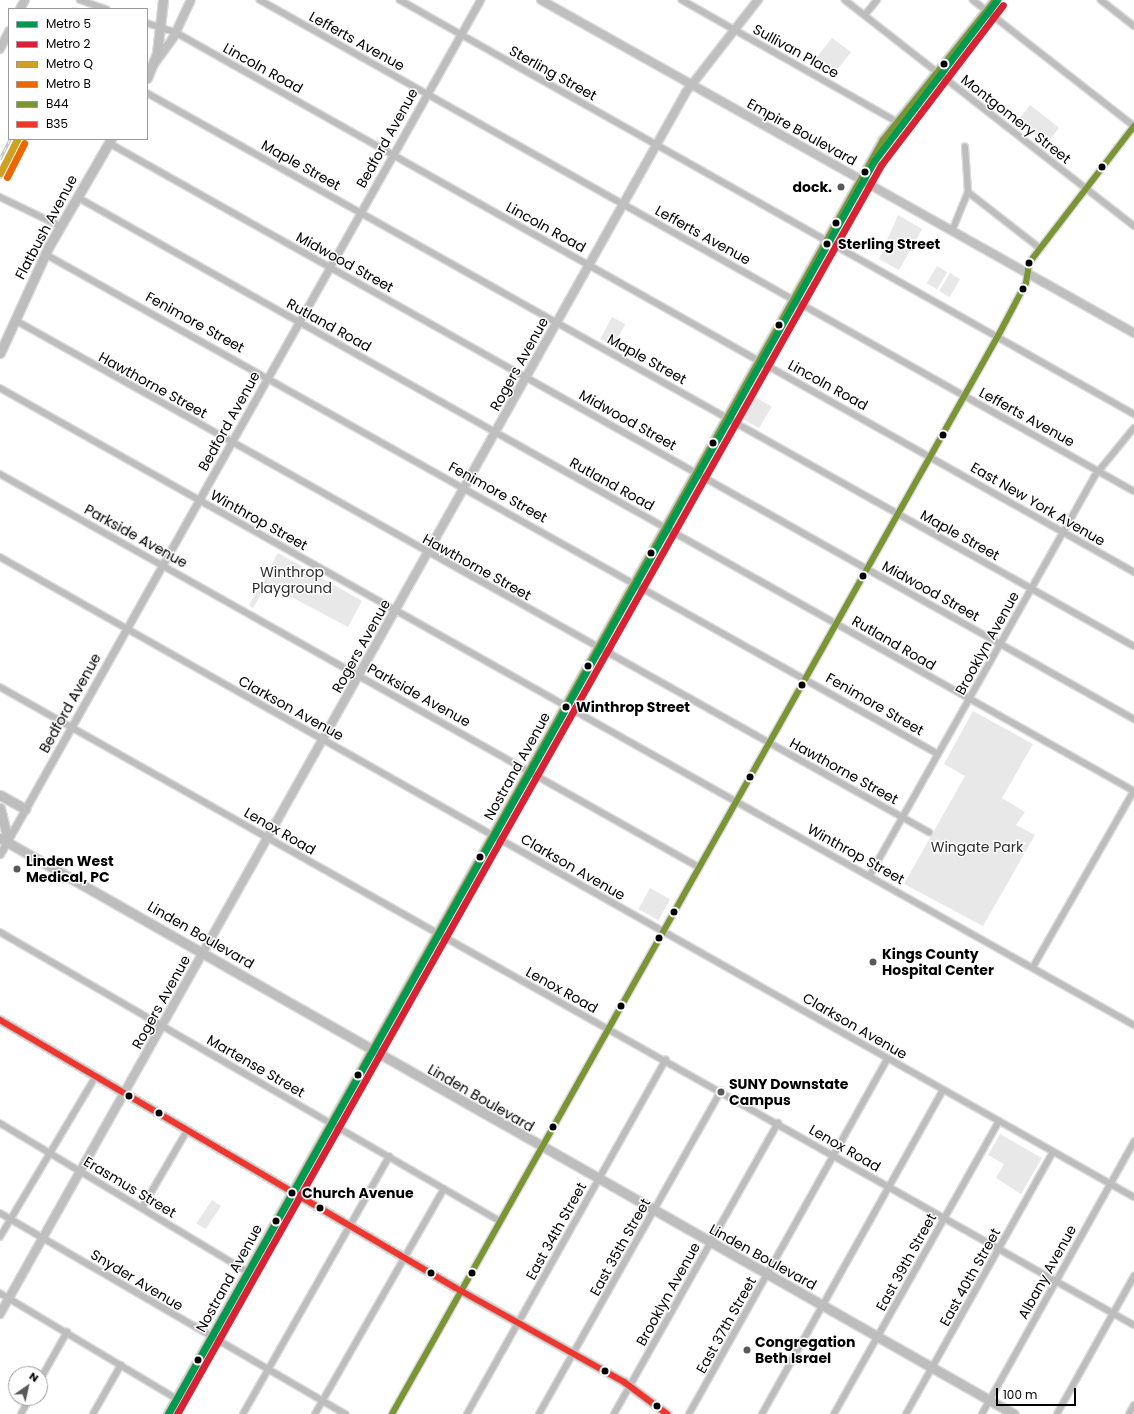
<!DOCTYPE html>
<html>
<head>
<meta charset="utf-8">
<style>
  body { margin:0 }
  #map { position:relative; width:1134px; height:1414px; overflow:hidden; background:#fff; font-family:Poppins,sans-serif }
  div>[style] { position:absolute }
  .green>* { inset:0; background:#e8e8e8; transform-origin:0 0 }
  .roads { filter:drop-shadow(1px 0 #dbdbdb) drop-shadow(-1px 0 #dbdbdb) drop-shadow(0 1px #dbdbdb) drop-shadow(0 -1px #dbdbdb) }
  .minor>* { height:5.5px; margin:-2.75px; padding:0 2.75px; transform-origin:2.75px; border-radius:2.75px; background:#bdbdbd }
  .tertiary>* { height:7px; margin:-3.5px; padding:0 3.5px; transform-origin:3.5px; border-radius:3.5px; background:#bdbdbd }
  .secondary>* { height:8px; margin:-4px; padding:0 4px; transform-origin:4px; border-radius:4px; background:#bfbfbf }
  .primary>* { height:9px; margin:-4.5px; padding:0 4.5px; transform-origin:4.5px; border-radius:4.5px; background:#bdbdbd }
  .trunk>* { height:9px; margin:-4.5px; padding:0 4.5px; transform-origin:4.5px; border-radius:4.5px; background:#bdbdbd }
  .rail>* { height:3px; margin-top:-1.5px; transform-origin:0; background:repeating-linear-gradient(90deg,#fff 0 4.5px,#bdbdbd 0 9px); box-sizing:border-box; border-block:1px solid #bdbdbd }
  .bus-1>* { height:6px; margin:-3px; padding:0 3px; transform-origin:3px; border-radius:3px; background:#799534 }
  .bus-2>* { height:6px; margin:-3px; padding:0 3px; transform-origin:3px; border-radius:3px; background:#ee352e }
  .metro-1>* { height:7px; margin:-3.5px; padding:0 3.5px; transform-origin:3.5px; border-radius:3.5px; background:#009952 }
  .metro-2>* { height:7px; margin:-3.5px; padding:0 3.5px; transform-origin:3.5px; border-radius:3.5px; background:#d82233 }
  .metro-3>* { height:7px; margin:-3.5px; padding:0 3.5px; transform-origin:3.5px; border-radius:3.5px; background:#d1a020 }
  .metro-4>* { height:7px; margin:-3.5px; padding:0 3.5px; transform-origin:3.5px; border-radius:3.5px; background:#eb6800 }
  .dots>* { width:11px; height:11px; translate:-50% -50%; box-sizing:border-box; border:2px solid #fff; border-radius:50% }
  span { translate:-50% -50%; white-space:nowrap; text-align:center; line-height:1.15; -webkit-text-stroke:3px #fff; paint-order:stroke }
  .street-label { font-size:14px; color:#000 }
  .poi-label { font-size:14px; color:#000; font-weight:700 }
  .right { translate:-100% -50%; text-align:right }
  .left { translate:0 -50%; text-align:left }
  .stop-label { font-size:14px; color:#000; font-weight:700 }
  .park-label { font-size:14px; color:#2c2c2c }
  .legend { position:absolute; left:8px; top:8px; width:140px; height:132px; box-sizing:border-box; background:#fff; border:1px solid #999; margin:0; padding:5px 7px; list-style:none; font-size:12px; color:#000 }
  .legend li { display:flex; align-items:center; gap:8px; height:20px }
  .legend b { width:20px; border:1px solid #999 }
  .north { position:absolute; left:8px; top:1366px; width:40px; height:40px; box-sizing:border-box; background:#fff; border:1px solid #999; border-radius:50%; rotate:34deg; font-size:11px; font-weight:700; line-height:16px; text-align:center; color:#000 }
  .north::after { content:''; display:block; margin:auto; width:14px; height:18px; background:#595959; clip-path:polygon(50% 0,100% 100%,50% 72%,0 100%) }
  .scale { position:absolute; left:996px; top:1388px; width:80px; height:18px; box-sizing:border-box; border:2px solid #000; border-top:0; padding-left:5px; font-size:12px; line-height:14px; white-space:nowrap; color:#000; -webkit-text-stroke:3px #fff; paint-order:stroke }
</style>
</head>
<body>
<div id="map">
  <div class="green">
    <div style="clip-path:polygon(832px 38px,851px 52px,833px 75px,812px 63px)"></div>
    <div style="left:1030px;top:105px;width:37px;height:20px;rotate:38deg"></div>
    <div style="clip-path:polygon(898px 215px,922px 229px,899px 270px,879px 259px)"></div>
    <div style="left:937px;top:266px;width:12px;height:20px;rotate:31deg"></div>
    <div style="left:950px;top:273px;width:12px;height:21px;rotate:31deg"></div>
    <div style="left:612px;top:317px;width:15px;height:25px;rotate:28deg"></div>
    <div style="left:752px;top:395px;width:23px;height:25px;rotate:31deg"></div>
    <div style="clip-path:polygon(278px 553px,362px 601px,348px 627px,267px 584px,253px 608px,249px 605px)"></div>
    <div style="clip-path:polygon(973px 711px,1033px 744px,1002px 798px,1025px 812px,1016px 825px,1035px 835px,983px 926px,904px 884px,965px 776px,944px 764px)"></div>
    <div style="left:650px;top:888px;width:23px;height:24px;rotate:29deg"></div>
    <div style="clip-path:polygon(1000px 1134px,1042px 1158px,1021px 1194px,996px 1178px,1004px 1164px,988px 1155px)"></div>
    <div style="left:212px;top:1200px;width:11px;height:28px;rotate:34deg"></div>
  </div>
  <div class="roads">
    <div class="minor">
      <div style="left:80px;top:0;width:28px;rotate:19deg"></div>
      <div style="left:260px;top:0;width:1002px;rotate:29.33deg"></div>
      <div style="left:400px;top:0;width:843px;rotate:29.42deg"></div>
      <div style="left:682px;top:0;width:248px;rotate:29.5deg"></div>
      <div style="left:845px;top:0;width:367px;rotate:38deg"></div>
      <div style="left:973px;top:0;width:204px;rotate:38deg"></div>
      <div style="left:1101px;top:0;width:42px;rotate:38.2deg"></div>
      <div style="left:865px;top:15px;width:19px;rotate:-51deg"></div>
      <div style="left:147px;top:23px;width:29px;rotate:18deg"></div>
      <div style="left:175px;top:32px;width:1101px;rotate:29.38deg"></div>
      <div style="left:147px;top:93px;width:1131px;rotate:29.26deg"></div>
      <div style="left:109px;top:143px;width:1176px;rotate:29.33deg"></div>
      <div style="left:968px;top:192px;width:91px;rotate:37.9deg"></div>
      <div style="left:0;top:197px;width:67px;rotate:25.8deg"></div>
      <div style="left:77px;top:197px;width:1212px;rotate:29.33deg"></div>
      <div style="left:952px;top:231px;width:42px;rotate:-67.7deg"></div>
      <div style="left:968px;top:192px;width:45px;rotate:-93.8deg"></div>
      <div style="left:45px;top:254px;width:1023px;rotate:29.24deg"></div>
      <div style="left:15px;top:320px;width:1048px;rotate:29.26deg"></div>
      <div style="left:0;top:388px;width:1301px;rotate:29.32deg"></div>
      <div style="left:0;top:474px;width:802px;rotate:29.35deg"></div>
      <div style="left:0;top:557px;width:1302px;rotate:29.44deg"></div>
      <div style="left:0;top:687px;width:1301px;rotate:29.36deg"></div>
      <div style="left:870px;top:875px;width:457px;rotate:-60.6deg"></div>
      <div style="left:1094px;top:477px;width:63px;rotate:-50.8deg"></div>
      <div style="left:0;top:932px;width:578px;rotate:30.03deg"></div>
      <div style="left:1033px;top:967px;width:203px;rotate:-60.2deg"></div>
      <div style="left:0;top:1123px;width:289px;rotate:31deg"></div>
      <div style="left:142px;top:1208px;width:89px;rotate:-59.7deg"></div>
      <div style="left:0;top:1213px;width:400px;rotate:30.2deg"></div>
      <div style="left:0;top:1237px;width:187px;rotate:-59.2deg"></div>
      <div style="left:0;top:1293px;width:206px;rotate:30.9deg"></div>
      <div style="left:40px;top:1380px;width:55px;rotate:-60.6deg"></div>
      <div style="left:21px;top:1414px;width:18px;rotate:-61deg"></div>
      <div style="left:93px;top:1414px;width:56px;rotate:-60.3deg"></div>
      <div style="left:243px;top:1414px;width:296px;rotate:-60.4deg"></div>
      <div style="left:315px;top:1414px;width:259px;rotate:-60.2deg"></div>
      <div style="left:392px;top:1414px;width:1237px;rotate:-60.66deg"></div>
      <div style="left:998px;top:336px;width:60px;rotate:-62.2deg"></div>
      <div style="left:1026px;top:283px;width:20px;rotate:-81deg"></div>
      <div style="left:1029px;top:263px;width:173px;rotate:-52.5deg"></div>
      <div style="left:467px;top:1414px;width:406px;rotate:-60.7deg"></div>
      <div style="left:539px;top:1414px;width:371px;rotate:-60.6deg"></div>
      <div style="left:614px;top:1414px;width:334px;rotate:-60.6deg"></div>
      <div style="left:689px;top:1414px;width:406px;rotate:-60.8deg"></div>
      <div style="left:762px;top:1414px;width:371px;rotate:-60.8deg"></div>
      <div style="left:834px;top:1414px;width:336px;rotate:-60.6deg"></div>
      <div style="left:906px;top:1414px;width:300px;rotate:-60.7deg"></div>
      <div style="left:982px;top:1414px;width:312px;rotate:-60.8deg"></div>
      <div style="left:1057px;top:1414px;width:158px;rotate:-60.8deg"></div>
      <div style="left:1129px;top:1414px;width:10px;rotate:-61deg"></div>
    </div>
    <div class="tertiary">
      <div style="left:0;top:854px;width:980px;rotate:-60.66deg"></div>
    </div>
    <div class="secondary">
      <div style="left:541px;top:0;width:680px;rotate:29.32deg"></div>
      <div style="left:20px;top:9px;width:10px;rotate:-61deg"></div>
      <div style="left:0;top:49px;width:20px;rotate:-63deg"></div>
      <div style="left:152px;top:67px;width:36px;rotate:-54deg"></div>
      <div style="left:173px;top:38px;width:42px;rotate:-64.7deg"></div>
      <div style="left:0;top:1020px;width:527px;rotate:30.46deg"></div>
      <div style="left:454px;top:1287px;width:195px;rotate:29.2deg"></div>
      <div style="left:624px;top:1382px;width:54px;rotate:36.7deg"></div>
      <div style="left:0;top:1314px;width:1401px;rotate:-60.69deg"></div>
      <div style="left:686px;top:92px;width:117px;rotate:-52deg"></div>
      <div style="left:168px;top:1414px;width:1461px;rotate:-60.7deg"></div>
      <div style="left:883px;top:140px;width:179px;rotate:-51.3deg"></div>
    </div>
    <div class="primary">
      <div style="left:147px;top:78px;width:27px;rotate:-68deg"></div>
      <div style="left:157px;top:53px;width:53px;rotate:-83.5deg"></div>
      <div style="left:0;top:353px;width:118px;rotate:-65.4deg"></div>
      <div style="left:49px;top:246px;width:124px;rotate:-59.9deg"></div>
    </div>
    <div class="trunk">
      <div style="left:0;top:795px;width:29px;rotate:29deg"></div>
      <div style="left:0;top:808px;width:33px;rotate:76deg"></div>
      <div style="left:0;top:838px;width:1166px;rotate:29.6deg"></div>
    </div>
  </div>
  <div class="rail">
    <div style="left:74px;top:9px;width:2px;rotate:-90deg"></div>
    <div style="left:0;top:159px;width:22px;rotate:-63deg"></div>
    <div style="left:0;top:178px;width:44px;rotate:-62.9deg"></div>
  </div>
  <div class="bus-1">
    <div style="left:168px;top:1414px;width:1461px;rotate:-60.7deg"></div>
    <div style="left:883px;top:140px;width:179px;rotate:-51.3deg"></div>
    <div style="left:392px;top:1414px;width:1237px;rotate:-60.66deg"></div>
    <div style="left:998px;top:336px;width:60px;rotate:-62.2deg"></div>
    <div style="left:1026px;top:283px;width:20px;rotate:-81deg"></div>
    <div style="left:1029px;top:263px;width:173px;rotate:-52.5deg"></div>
  </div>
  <div class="bus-2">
    <div style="left:0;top:1020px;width:527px;rotate:30.46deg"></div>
    <div style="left:454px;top:1287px;width:195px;rotate:29.2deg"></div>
    <div style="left:624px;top:1382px;width:54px;rotate:36.7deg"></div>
  </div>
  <div class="metro-1">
    <div style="left:168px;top:1414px;width:1438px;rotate:-60.6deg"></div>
    <div style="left:874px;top:161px;width:203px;rotate:-52.6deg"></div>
  </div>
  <div class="metro-2">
    <div style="left:177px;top:1414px;width:1434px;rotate:-60.59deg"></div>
    <div style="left:881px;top:165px;width:201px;rotate:-52.7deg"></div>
  </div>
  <div class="metro-3">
    <div style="left:0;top:173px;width:38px;rotate:-63deg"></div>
  </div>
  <div class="metro-4">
    <div style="left:7px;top:177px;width:38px;rotate:-63deg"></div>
  </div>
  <div class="dots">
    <div style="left:944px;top:64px;background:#000"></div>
    <div style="left:1102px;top:167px;background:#000"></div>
    <div style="left:865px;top:172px;background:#000"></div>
    <div style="left:841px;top:187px;background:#595959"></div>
    <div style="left:836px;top:223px;background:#000"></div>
    <div style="left:827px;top:244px;background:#000"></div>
    <div style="left:1029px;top:263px;background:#000"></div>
    <div style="left:1023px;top:289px;background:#000"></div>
    <div style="left:779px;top:325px;background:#000"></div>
    <div style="left:943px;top:435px;background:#000"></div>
    <div style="left:713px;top:443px;background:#000"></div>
    <div style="left:651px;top:553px;background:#000"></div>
    <div style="left:863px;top:576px;background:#000"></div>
    <div style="left:588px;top:666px;background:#000"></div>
    <div style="left:802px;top:685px;background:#000"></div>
    <div style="left:566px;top:707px;background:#000"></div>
    <div style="left:750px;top:777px;background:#000"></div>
    <div style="left:480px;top:857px;background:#000"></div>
    <div style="left:17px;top:869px;background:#595959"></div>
    <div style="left:674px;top:912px;background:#000"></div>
    <div style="left:659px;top:938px;background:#000"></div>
    <div style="left:873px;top:962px;background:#595959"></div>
    <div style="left:621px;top:1006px;background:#000"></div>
    <div style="left:358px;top:1075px;background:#000"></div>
    <div style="left:721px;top:1092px;background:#595959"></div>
    <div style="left:129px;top:1096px;background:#000"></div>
    <div style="left:159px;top:1113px;background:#000"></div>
    <div style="left:553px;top:1127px;background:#000"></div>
    <div style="left:292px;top:1193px;background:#000"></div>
    <div style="left:320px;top:1208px;background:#000"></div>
    <div style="left:276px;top:1221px;background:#000"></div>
    <div style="left:431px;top:1273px;background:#000"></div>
    <div style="left:472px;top:1273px;background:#000"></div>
    <div style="left:747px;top:1350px;background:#595959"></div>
    <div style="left:198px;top:1360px;background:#000"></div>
    <div style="left:605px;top:1371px;background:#000"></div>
    <div style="left:657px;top:1406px;background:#000"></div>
  </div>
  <div class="street-label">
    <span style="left:357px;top:41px;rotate:29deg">Lefferts Avenue</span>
    <span style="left:796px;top:51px;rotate:29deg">Sullivan Place</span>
    <span style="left:263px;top:68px;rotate:29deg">Lincoln Road</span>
    <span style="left:553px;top:73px;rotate:29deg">Sterling Street</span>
    <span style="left:1016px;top:119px;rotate:38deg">Montgomery Street</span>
    <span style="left:802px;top:132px;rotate:29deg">Empire Boulevard</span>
    <span style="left:387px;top:138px;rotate:-61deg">Bedford Avenue</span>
    <span style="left:301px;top:165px;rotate:29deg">Maple Street</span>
    <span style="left:46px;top:227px;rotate:-62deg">Flatbush Avenue</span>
    <span style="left:546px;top:227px;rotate:29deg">Lincoln Road</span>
    <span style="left:703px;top:235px;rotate:29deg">Lefferts Avenue</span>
    <span style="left:345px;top:262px;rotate:29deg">Midwood Street</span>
    <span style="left:195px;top:322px;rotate:29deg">Fenimore Street</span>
    <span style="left:329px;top:325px;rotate:29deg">Rutland Road</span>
    <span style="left:647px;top:359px;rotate:29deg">Maple Street</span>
    <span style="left:519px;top:364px;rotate:-61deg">Rogers Avenue</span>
    <span style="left:153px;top:385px;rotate:29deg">Hawthorne Street</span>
    <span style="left:828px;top:385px;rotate:29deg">Lincoln Road</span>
    <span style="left:1027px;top:417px;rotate:29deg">Lefferts Avenue</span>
    <span style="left:628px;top:420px;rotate:29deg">Midwood Street</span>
    <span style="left:229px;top:421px;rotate:-61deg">Bedford Avenue</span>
    <span style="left:612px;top:484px;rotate:29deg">Rutland Road</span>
    <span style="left:498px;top:492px;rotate:29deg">Fenimore Street</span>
    <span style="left:1038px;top:504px;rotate:30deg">East New York Avenue</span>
    <span style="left:259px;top:520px;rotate:29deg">Winthrop Street</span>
    <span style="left:960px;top:535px;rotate:29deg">Maple Street</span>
    <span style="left:136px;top:536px;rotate:29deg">Parkside Avenue</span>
    <span style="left:477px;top:567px;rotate:29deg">Hawthorne Street</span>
    <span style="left:931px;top:591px;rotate:29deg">Midwood Street</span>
    <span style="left:894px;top:643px;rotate:30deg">Rutland Road</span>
    <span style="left:987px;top:643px;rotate:-61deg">Brooklyn Avenue</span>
    <span style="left:361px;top:646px;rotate:-61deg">Rogers Avenue</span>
    <span style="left:419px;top:695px;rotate:29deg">Parkside Avenue</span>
    <span style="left:70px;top:703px;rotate:-61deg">Bedford Avenue</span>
    <span style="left:875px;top:704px;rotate:30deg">Fenimore Street</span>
    <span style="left:291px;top:708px;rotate:29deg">Clarkson Avenue</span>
    <span style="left:517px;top:766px;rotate:-61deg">Nostrand Avenue</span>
    <span style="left:844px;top:771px;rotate:29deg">Hawthorne Street</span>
    <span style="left:280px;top:831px;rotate:30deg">Lenox Road</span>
    <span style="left:856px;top:854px;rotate:29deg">Winthrop Street</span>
    <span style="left:573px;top:867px;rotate:30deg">Clarkson Avenue</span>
    <span style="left:201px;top:935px;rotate:30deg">Linden Boulevard</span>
    <span style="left:562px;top:990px;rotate:29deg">Lenox Road</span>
    <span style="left:161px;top:1002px;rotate:-61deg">Rogers Avenue</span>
    <span style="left:855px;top:1026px;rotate:30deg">Clarkson Avenue</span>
    <span style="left:256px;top:1066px;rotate:30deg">Martense Street</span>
    <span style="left:481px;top:1098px;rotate:30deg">Linden Boulevard</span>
    <span style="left:845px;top:1148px;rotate:30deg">Lenox Road</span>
    <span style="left:130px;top:1187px;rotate:31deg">Erasmus Street</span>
    <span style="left:556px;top:1231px;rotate:-61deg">East 34th Street</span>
    <span style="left:620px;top:1247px;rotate:-61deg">East 35th Street</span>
    <span style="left:763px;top:1257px;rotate:29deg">Linden Boulevard</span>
    <span style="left:906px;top:1262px;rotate:-61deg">East 39th Street</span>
    <span style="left:1047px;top:1272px;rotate:-61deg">Albany Avenue</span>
    <span style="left:970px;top:1277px;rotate:-61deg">East 40th Street</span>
    <span style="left:229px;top:1278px;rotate:-61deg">Nostrand Avenue</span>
    <span style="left:137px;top:1280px;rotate:31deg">Snyder Avenue</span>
    <span style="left:668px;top:1294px;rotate:-61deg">Brooklyn Avenue</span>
    <span style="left:726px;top:1325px;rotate:-61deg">East 37th Street</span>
  </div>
  <div class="poi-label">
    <span class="right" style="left:832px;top:187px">dock.</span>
    <span class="left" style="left:26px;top:869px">Linden West<br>Medical, PC</span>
    <span class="left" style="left:882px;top:962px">Kings County<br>Hospital Center</span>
    <span class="left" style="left:729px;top:1092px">SUNY Downstate<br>Campus</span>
    <span class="left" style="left:755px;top:1350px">Congregation<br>Beth Israel</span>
  </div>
  <div class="stop-label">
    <span class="left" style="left:838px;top:244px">Sterling Street</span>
    <span class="left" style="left:576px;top:707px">Winthrop Street</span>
    <span class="left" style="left:302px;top:1193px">Church Avenue</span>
  </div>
  <div class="park-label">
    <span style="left:292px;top:580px">Winthrop<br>Playground</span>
    <span style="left:977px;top:847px">Wingate Park</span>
  </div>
  <ul class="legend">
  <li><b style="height:5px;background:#009952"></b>Metro 5</li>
  <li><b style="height:5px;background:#d82233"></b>Metro 2</li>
  <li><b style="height:5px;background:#d1a020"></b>Metro Q</li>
  <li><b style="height:5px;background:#eb6800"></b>Metro B</li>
  <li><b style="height:5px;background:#799534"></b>B44</li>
  <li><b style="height:5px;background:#ee352e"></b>B35</li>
  </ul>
  <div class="north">N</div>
  <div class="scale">100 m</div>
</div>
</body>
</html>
